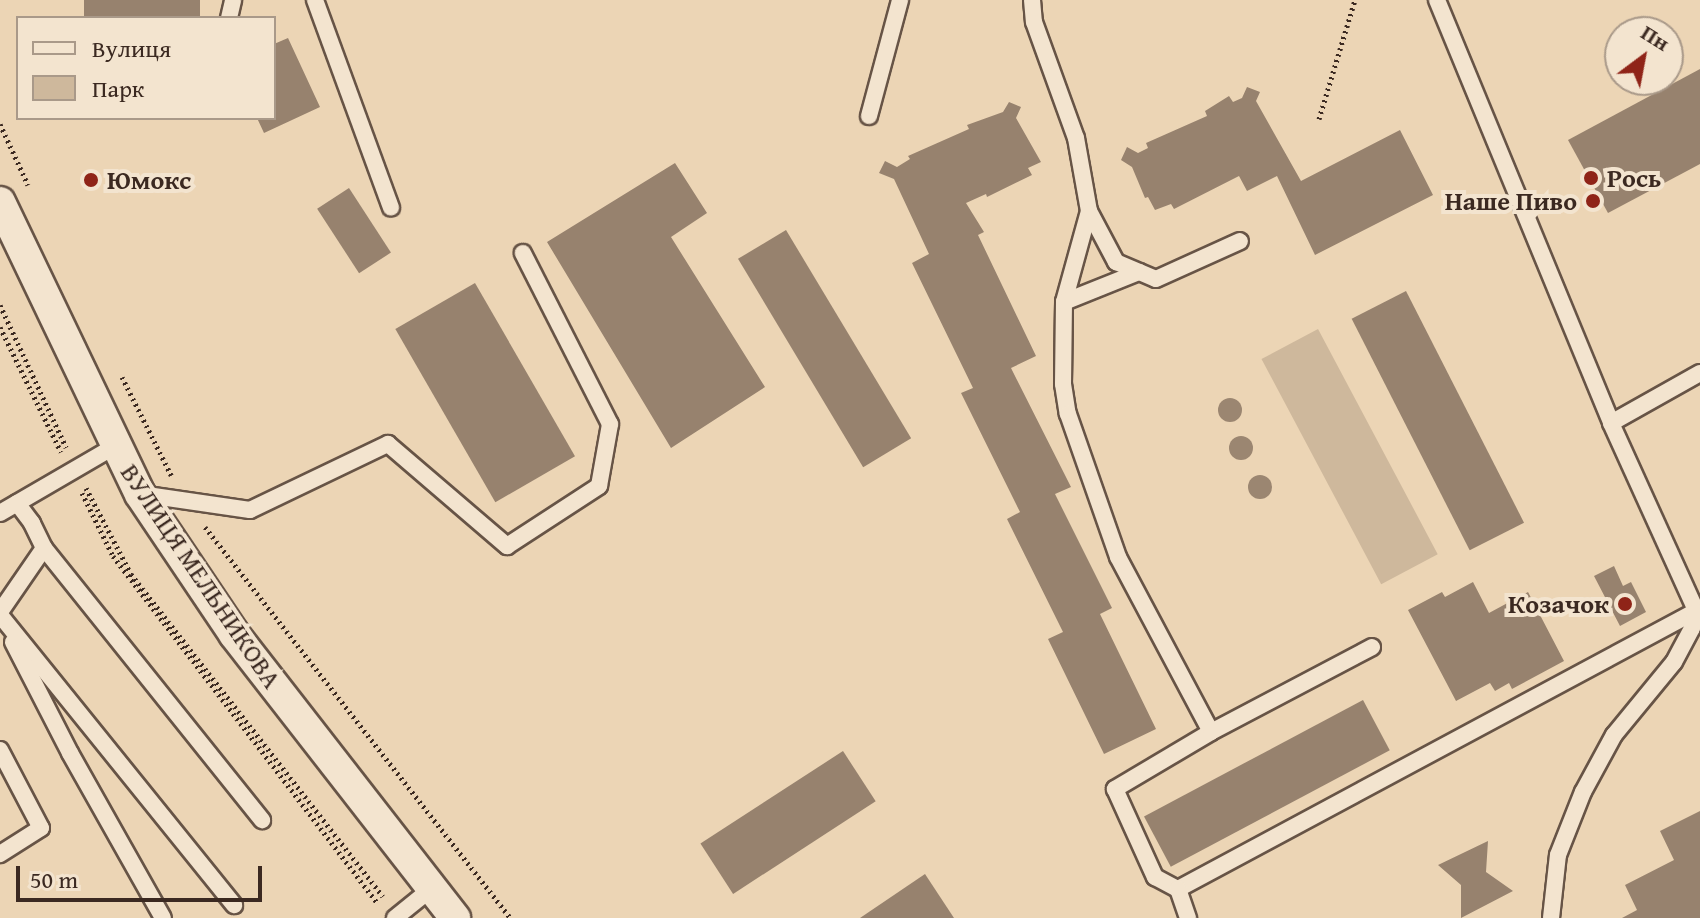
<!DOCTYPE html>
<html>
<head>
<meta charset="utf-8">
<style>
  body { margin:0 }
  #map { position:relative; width:1700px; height:918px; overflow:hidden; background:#ecd5b5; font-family:"Gentium Book Plus",serif }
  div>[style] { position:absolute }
  .green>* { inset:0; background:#ceb89c; transform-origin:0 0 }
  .building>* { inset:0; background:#97826e; transform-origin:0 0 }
  .path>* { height:5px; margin-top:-2.5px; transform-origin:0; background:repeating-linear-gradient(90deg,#3b2921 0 2px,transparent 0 6px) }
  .roads { filter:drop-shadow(2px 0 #675446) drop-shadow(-2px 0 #675446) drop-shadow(0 2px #675446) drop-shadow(0 -2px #675446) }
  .lane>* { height:16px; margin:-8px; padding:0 8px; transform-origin:8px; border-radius:8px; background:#f3e4cf }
  .street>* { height:30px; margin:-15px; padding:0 15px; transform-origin:15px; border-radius:15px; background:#f3e4cf }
  .trees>* { width:24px; height:24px; margin:-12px; border-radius:50%; background:#9b8671 }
  .dots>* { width:22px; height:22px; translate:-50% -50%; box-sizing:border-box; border:4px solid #f3e4cf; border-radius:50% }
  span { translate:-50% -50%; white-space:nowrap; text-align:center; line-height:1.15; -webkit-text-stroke:8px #f3e4cf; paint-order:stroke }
  .poi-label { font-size:26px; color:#3b2921; font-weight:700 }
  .left { translate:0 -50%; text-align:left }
  .right { translate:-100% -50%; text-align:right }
  .street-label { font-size:26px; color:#3b2921 }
  .legend { position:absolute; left:16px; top:16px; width:260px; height:104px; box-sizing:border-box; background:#f3e4cf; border:2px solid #a99989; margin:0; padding:10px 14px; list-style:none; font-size:24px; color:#3b2921 }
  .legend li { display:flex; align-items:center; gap:16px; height:40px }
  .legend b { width:40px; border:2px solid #a99989 }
  .north { position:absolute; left:1604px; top:16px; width:80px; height:80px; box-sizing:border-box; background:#f3e4cf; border:2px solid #a99989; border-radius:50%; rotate:32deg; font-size:22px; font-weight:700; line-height:32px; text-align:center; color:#3b2921 }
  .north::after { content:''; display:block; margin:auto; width:28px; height:36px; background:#8f2418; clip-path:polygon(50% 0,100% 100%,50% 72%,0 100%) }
  .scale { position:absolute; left:16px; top:866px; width:246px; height:36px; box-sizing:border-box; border:4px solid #3b2921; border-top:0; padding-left:10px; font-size:24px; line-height:28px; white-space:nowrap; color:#3b2921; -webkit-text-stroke:6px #f3e4cf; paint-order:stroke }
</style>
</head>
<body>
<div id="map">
  <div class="green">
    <div style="left:1318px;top:329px;width:255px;height:64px;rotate:62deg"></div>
  </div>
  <div class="building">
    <div style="left:84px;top:0;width:116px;height:18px"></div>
    <div style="clip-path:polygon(288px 38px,320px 107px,264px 133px,257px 118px,274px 118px,274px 44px)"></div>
    <div style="clip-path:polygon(1700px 69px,1700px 164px,1608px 213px,1568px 140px)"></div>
    <div style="clip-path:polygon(1247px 87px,1260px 92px,1256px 101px,1301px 181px,1400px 130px,1433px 195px,1315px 255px,1277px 176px,1247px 191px,1239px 176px,1174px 209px,1171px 204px,1155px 210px,1148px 197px,1145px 198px,1132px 167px,1121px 160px,1127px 147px,1138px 153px,1148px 148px,1146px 143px,1207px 116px,1205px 111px,1229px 96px,1233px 102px,1242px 98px)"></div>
    <div style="clip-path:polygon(1009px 102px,1021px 107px,1016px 118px,1041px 162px,1028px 168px,1032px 175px,987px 197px,986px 194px,966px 203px,984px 232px,978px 235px,1036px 356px,1011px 368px,1071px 487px,1055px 494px,1112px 608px,1100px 614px,1156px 729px,1104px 754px,1048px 639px,1063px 632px,1007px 519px,1020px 512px,961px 393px,973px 388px,912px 263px,929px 254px,894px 179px,879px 173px,885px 161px,897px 167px,910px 159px,908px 156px,969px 129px,967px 125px,1003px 112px)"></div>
    <div style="clip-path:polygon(675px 163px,707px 213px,671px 237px,765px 387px,671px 448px,547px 242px)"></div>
    <div style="left:349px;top:188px;width:77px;height:38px;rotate:57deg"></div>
    <div style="left:786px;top:230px;width:243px;height:56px;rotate:59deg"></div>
    <div style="left:475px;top:283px;width:200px;height:92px;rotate:60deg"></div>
    <div style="left:1406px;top:291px;width:260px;height:61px;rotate:63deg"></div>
    <div style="clip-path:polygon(1614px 566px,1623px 586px,1631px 582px,1646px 612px,1620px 626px,1594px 576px)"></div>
    <div style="clip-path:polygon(1473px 582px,1489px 613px,1528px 592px,1564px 661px,1512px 689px,1509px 683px,1495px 691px,1490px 683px,1456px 701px,1408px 610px,1442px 592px,1445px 597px)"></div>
    <div style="left:1363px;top:700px;width:57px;height:248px;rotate:62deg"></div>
    <div style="left:843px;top:751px;width:60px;height:170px;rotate:57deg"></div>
    <div style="clip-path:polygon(1700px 811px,1700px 918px,1622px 918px,1637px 910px,1625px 885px,1674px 860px,1660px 831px)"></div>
    <div style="clip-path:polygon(1488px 841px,1486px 872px,1513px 891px,1461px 918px,1461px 885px,1438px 865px)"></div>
    <div style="clip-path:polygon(925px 874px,954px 918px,860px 918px)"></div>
  </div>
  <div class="path">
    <div style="left:1319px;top:119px;width:124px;rotate:-73.2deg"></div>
    <div style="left:0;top:124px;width:67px;rotate:65.3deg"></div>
    <div style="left:0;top:305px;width:157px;rotate:65.1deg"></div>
    <div style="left:0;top:327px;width:139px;rotate:64deg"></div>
    <div style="left:122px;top:377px;width:110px;rotate:63.4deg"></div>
    <div style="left:86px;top:488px;width:97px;rotate:62.4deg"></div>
    <div style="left:131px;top:574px;width:409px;rotate:52deg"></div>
    <div style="left:82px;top:493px;width:70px;rotate:63.8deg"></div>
    <div style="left:113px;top:556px;width:435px;rotate:52.7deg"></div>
    <div style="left:205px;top:527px;width:496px;rotate:52deg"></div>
  </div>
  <div class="roads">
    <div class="lane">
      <div style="left:315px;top:0;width:221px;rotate:69.9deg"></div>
      <div style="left:1032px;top:0;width:22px;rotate:85deg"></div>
      <div style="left:1034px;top:22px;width:123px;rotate:70.1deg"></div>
      <div style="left:1076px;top:138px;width:74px;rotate:79.9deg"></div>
      <div style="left:1089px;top:211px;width:94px;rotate:105.4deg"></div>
      <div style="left:1064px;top:302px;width:82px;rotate:90.7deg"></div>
      <div style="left:1063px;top:384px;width:30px;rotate:81deg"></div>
      <div style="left:1068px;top:414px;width:151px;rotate:70.7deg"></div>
      <div style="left:1118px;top:557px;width:198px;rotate:62deg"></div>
      <div style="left:1211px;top:732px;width:112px;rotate:149.3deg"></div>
      <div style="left:1115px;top:789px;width:97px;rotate:65.6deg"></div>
      <div style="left:1155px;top:877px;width:26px;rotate:28deg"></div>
      <div style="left:1178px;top:889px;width:588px;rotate:-28.22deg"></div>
      <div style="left:1437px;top:0;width:457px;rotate:67.6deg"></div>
      <div style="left:1611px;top:423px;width:215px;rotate:65.6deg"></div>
      <div style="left:229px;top:18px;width:18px;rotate:-77deg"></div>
      <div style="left:869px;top:116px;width:120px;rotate:-75deg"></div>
      <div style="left:1089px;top:211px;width:58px;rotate:62.1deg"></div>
      <div style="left:1116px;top:262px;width:43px;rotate:23deg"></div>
      <div style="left:1156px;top:279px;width:92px;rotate:-24.3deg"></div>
      <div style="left:1064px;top:302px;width:81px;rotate:-21.8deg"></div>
      <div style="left:1611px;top:423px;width:102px;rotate:-29.3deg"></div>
      <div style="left:140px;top:494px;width:111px;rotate:8.3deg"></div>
      <div style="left:250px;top:510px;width:153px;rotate:-25.6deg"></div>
      <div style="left:388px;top:444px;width:157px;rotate:40.6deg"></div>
      <div style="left:507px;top:546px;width:110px;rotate:-33.1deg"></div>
      <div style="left:599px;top:486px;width:63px;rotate:-79.9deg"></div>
      <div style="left:610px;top:424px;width:192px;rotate:-117deg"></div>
      <div style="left:0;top:513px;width:133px;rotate:-30.2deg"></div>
      <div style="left:44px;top:548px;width:349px;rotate:51.3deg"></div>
      <div style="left:0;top:612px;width:78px;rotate:-55.5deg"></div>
      <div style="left:44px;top:548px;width:28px;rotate:-116deg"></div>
      <div style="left:32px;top:523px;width:25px;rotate:-127deg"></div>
      <div style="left:0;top:615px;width:373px;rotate:51.1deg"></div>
      <div style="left:13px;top:642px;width:125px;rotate:62.8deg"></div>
      <div style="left:70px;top:753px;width:189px;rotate:60.6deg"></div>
      <div style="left:1211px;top:732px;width:182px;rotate:-27.8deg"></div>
      <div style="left:0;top:750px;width:88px;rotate:62.3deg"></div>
      <div style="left:41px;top:828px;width:49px;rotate:147.6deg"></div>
      <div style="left:1178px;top:889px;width:31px;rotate:71deg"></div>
      <div style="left:395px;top:918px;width:46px;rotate:-38.9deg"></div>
      <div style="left:1551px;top:918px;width:63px;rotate:-83.7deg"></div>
      <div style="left:1558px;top:855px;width:68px;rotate:-68.4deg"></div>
      <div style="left:1583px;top:792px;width:65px;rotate:-61.5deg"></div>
      <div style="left:1614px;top:735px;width:94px;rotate:-50.6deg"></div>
      <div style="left:1674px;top:662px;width:38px;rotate:-62deg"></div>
      <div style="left:1692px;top:628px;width:17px;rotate:-77deg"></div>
    </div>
    <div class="street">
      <div style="left:0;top:202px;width:324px;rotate:64.4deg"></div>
      <div style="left:140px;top:494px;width:169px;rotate:56.1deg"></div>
      <div style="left:234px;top:634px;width:360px;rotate:52.1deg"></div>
    </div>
  </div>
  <div class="trees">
    <div style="left:1230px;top:410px"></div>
    <div style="left:1241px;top:448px"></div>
    <div style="left:1260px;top:487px"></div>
  </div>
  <div class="dots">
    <div style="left:1591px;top:178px;background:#8f2418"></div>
    <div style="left:91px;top:180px;background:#8f2418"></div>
    <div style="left:1593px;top:201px;background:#8f2418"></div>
    <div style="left:1625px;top:604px;background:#8f2418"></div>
  </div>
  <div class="poi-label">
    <span class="left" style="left:1607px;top:178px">Рось</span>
    <span class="left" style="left:107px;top:180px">Юмокс</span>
    <span class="right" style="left:1577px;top:201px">Наше Пиво</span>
    <span class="right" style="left:1609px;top:604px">Козачок</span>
  </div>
  <div class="street-label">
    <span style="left:201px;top:576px;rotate:56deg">ВУЛИЦЯ МЕЛЬНИКОВА</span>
  </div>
  <ul class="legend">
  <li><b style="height:10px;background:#f3e4cf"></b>Вулиця</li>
  <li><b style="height:22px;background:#ceb89c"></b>Парк</li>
  </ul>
  <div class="north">Пн</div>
  <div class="scale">50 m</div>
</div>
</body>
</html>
